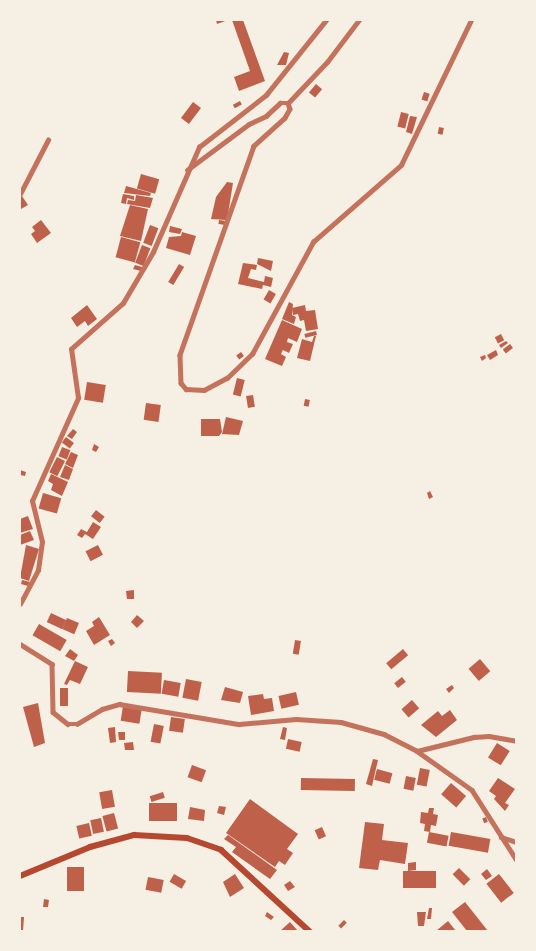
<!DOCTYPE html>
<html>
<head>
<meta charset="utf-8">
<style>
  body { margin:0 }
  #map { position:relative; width:536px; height:951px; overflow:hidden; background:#f6efe4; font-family:"PT Sans",sans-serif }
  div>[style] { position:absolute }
  .building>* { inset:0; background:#bf614a; transform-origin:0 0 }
  .minor>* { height:4.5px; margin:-2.25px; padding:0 2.25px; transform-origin:2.25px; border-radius:2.25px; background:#c5725c }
  .secondary>* { height:6px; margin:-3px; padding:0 3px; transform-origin:3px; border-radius:3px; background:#b5482f }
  span { translate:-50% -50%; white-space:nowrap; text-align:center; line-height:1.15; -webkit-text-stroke:4.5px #f6efe4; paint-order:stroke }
  .frame { position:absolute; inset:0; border:21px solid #f6efe4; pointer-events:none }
</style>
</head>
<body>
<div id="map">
  <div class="building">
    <div style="clip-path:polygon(216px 20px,228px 20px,217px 24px)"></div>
    <div style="clip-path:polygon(232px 20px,243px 20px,265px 81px,239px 91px,234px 77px,250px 71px)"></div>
    <div style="clip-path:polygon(284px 52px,289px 53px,286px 65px,277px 65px)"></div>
    <div style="left:316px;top:84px;width:8px;height:11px;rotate:40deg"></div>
    <div style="left:424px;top:92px;width:6px;height:8px;rotate:18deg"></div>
    <div style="left:240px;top:101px;width:4px;height:8px;rotate:63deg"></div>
    <div style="left:193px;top:102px;width:10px;height:20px;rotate:37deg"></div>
    <div style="left:401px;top:112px;width:8px;height:15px;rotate:14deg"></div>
    <div style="clip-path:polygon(410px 116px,417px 117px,412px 134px,406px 132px)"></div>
    <div style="left:439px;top:127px;width:5px;height:7px;rotate:11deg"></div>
    <div style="left:141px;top:174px;width:19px;height:15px;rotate:16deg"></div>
    <div style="clip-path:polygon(227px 182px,233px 183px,228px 214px,226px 220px,211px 219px,216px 197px)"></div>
    <div style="clip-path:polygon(126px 186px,151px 193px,150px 196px,124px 193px)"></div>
    <div style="clip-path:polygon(123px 194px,134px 196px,134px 200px,127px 198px,126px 204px,121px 203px)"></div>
    <div style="clip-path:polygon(136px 195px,153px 198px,150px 208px,127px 204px,128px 200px,135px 201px)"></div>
    <div style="clip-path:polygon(22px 196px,28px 205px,21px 209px,20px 197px)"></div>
    <div style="clip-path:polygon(130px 205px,148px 209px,141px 241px,120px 236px)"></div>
    <div style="clip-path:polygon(41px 220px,51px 233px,37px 243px,31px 234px,35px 231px,32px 227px)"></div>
    <div style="left:219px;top:220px;width:7px;height:4px;rotate:8deg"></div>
    <div style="left:150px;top:225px;width:9px;height:19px;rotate:21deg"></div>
    <div style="clip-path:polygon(170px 226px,182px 229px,180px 234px,169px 232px)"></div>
    <div style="clip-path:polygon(182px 232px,196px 236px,190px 255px,166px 248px,169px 237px,181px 236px)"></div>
    <div style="left:121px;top:237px;width:20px;height:21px;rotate:15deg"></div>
    <div style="left:142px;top:245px;width:9px;height:19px;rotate:21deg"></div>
    <div style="clip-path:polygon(258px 258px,273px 261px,271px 271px,257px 264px)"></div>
    <div style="clip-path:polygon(243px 263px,257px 265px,256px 270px,251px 269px,248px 278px,264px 282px,265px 276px,273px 278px,271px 287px,263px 285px,262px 289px,238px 284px)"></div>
    <div style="left:179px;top:264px;width:6px;height:21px;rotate:31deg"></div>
    <div style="clip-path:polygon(135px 265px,142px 267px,141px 271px,133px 269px)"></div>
    <div style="left:269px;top:290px;width:8px;height:11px;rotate:30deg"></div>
    <div style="clip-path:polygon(289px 302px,293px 304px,292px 315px,296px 317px,294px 324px,282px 319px)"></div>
    <div style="clip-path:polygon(87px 305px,97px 319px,88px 326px,85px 321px,77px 327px,71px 318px)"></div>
    <div style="clip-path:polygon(305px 305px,306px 311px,315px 310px,318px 329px,306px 331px,304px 320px,300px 321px,298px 314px,293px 315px,292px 308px)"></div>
    <div style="clip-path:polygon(282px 320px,302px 329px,297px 342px,288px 338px,287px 342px,293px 344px,289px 353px,283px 350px,281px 354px,286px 357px,282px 366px,265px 359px)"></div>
    <div style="left:316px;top:331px;width:4px;height:12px;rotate:76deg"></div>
    <div style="left:501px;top:334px;width:7px;height:7px;rotate:63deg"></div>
    <div style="clip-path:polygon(314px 336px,316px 336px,310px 361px,297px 358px,302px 339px,312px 342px)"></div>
    <div style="clip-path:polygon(506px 341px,508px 343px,501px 348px,499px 345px)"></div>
    <div style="left:510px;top:344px;width:5px;height:9px;rotate:53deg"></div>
    <div style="clip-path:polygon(496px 350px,498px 355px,490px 360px,487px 355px)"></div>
    <div style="left:241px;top:352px;width:5px;height:6px;rotate:53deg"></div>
    <div style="clip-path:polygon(485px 355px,486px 358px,482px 361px,480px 357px)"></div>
    <div style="left:237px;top:378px;width:8px;height:17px;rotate:14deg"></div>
    <div style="left:87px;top:382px;width:19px;height:18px;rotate:9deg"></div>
    <div style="left:253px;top:395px;width:12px;height:7px;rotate:81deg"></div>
    <div style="left:305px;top:399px;width:5px;height:7px;rotate:11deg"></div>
    <div style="left:146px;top:403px;width:15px;height:17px;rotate:8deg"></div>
    <div style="clip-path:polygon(226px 417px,243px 421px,239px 435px,222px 434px)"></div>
    <div style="clip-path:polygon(201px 419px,220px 419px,222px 432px,219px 436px,201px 436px)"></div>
    <div style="clip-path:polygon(73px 429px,77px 432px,72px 439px,67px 436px)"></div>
    <div style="left:66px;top:437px;width:10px;height:7px;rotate:37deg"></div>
    <div style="clip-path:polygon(94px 444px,99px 447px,96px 452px,92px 450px)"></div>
    <div style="left:62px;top:447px;width:9px;height:10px;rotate:21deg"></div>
    <div style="clip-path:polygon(71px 452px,78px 455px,73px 468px,65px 464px)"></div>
    <div style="left:57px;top:457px;width:9px;height:17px;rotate:27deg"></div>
    <div style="clip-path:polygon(65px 465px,73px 469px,69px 480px,60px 477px)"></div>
    <div style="clip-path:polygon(20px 470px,26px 472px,25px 476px,20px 475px)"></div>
    <div style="clip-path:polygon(51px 474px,68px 482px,62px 496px,51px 490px,53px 484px,48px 481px)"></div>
    <div style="clip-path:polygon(430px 491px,433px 497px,429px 499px,427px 493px)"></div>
    <div style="left:43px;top:493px;width:19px;height:16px;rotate:16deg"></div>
    <div style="left:96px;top:510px;width:11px;height:8px;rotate:38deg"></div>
    <div style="clip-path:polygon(28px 516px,33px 529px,20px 533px,20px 519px)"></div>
    <div style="clip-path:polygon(93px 522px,101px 527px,93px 539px,85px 534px,82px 538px,77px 535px,81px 529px,87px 532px)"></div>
    <div style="clip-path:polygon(30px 531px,34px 540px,20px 545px,20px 535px)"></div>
    <div style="clip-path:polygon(26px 545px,39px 549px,29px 581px,20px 578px)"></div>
    <div style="left:98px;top:545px;width:11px;height:14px;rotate:63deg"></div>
    <div style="clip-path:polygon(22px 580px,30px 582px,28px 586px,21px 584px)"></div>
    <div style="clip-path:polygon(134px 590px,134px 599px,127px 599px,126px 591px)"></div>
    <div style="left:51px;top:613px;width:17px;height:10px;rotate:25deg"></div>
    <div style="clip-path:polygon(137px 615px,144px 621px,137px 628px,131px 622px)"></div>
    <div style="clip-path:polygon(99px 617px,110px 635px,94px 645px,86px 631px,94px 626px,92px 622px)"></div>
    <div style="left:67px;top:618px;width:13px;height:12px;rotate:23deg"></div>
    <div style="left:39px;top:624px;width:32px;height:13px;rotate:30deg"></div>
    <div style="clip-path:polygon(112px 639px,115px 643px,111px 646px,108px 641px)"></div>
    <div style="left:295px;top:640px;width:6px;height:14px;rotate:9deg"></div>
    <div style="clip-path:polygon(70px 649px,78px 655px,74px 661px,65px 656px)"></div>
    <div style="left:403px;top:649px;width:8px;height:22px;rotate:50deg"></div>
    <div style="left:480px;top:659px;width:16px;height:15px;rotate:50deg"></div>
    <div style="clip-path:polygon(75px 661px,88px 667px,80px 684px,70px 680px,67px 685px,64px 684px)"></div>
    <div style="left:128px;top:671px;width:34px;height:21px;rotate:3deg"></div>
    <div style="left:402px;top:677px;width:6px;height:10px;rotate:51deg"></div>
    <div style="left:186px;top:679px;width:16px;height:19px;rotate:11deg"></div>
    <div style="left:164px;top:680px;width:17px;height:14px;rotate:10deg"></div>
    <div style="clip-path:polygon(452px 685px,454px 688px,449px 693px,446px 689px)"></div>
    <div style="clip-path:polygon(225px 687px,243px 692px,240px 703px,221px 700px)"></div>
    <div style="left:60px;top:688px;width:8px;height:18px"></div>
    <div style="left:296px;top:692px;width:13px;height:18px;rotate:77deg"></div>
    <div style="clip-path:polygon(263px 694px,264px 699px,272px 698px,274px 711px,251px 715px,248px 696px)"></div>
    <div style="left:412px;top:700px;width:11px;height:14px;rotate:49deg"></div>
    <div style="clip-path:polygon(38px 703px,45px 743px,34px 747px,23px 707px)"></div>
    <div style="left:123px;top:706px;width:19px;height:15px;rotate:9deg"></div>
    <div style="clip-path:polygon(450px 710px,457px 720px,436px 737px,421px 725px,438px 711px,442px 716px)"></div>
    <div style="left:171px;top:717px;width:14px;height:14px;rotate:8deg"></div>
    <div style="left:154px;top:724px;width:10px;height:18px;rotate:11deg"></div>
    <div style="clip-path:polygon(115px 727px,116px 742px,110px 743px,108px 728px)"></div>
    <div style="clip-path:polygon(283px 727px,287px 728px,285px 740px,280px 739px)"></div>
    <div style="clip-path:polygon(118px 732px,125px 732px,125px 740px,119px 740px)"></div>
    <div style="left:288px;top:739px;width:14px;height:10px;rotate:12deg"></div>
    <div style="clip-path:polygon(133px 742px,134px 750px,125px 750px,124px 743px)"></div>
    <div style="left:497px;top:743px;width:15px;height:17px;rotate:32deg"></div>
    <div style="clip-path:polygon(373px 759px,378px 760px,372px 786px,366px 784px)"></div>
    <div style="left:192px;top:765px;width:15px;height:13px;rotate:20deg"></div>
    <div style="left:420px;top:768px;width:10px;height:17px;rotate:11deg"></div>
    <div style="left:377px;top:769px;width:16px;height:11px;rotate:15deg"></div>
    <div style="left:406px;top:776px;width:10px;height:13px;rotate:11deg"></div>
    <div style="left:301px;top:778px;width:54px;height:12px;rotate:1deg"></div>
    <div style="clip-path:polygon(498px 778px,515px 789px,505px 803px,509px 805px,505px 811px,494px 799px,496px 796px,489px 791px)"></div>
    <div style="left:451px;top:783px;width:20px;height:15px;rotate:41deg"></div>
    <div style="left:112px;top:790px;width:17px;height:13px;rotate:80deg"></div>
    <div style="left:163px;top:792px;width:6px;height:14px;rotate:72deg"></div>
    <div style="clip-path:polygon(250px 799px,298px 834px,287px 849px,293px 853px,285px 865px,279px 861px,275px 867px,226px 833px)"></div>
    <div style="left:149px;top:803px;width:28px;height:18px"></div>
    <div style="clip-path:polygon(219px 806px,226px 807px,224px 815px,217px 813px)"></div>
    <div style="clip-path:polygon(190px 807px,205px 810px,204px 821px,188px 819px)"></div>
    <div style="clip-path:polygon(429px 808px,434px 808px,433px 814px,438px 815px,436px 826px,431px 825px,430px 832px,424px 831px,425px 824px,420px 823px,421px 812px,428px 813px)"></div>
    <div style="left:114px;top:813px;width:16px;height:12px;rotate:75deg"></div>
    <div style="left:486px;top:817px;width:5px;height:4px;rotate:68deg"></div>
    <div style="left:101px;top:818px;width:14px;height:11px;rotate:78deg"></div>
    <div style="clip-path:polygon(365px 822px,384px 824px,382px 840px,408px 843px,405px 864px,380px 860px,378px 870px,359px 868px)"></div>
    <div style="left:89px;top:823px;width:13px;height:13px;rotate:77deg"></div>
    <div style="left:322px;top:827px;width:10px;height:8px;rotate:66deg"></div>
    <div style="left:429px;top:832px;width:20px;height:11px;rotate:11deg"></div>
    <div style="left:451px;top:832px;width:40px;height:14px;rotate:10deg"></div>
    <div style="clip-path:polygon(228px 835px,277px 870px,270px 879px,232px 852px,236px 847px,224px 839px)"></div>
    <div style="clip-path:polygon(416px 862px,416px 870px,408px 871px,408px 863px)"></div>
    <div style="left:67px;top:867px;width:17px;height:24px"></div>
    <div style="left:459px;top:868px;width:16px;height:9px;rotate:45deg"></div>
    <div style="clip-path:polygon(487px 869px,492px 876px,486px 880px,481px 874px)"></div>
    <div style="left:436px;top:871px;width:17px;height:33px;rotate:90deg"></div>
    <div style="left:174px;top:874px;width:14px;height:9px;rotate:30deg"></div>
    <div style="clip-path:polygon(235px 874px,244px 888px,230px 897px,223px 882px)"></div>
    <div style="left:499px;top:874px;width:24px;height:16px;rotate:52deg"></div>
    <div style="left:148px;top:877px;width:16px;height:13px;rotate:11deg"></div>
    <div style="clip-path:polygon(290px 881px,295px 887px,288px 891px,284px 885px)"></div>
    <div style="clip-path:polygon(44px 899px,49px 900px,48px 907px,43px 907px)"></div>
    <div style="clip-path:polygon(465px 902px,488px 931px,467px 931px,452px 912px)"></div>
    <div style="clip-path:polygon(429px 908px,432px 908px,431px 919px,427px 919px)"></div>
    <div style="clip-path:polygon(267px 912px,274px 917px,271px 920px,265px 916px)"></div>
    <div style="clip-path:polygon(417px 912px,426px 912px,424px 926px,418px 926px)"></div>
    <div style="clip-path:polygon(20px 917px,24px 917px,23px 931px,20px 931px)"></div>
    <div style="left:344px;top:920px;width:4px;height:8px;rotate:45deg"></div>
    <div style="clip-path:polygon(448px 921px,456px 931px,436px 931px)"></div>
    <div style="clip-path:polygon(290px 922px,298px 931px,280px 931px)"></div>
  </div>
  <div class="minor">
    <div style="left:288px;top:103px;width:57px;rotate:-46.4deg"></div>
    <div style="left:327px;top:62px;width:53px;rotate:-52.7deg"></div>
    <div style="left:187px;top:170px;width:77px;rotate:-36.6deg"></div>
    <div style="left:249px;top:124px;width:19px;rotate:-25deg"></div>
    <div style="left:266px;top:116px;width:19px;rotate:-43deg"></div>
    <div style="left:280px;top:103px;width:8px"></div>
    <div style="left:288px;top:103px;width:6px;rotate:72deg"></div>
    <div style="left:290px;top:109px;width:10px;rotate:119deg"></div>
    <div style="left:285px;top:118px;width:42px;rotate:137.9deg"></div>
    <div style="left:254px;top:146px;width:222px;rotate:109.5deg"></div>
    <div style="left:180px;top:355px;width:28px;rotate:88deg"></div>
    <div style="left:181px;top:383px;width:8px;rotate:50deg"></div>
    <div style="left:186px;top:389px;width:18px;rotate:3deg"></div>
    <div style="left:204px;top:390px;width:26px;rotate:-28deg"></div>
    <div style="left:227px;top:378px;width:35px;rotate:-44deg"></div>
    <div style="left:252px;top:354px;width:128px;rotate:-61.4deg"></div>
    <div style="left:313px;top:242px;width:117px;rotate:-41.2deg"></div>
    <div style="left:401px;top:165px;width:161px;rotate:-64.2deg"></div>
    <div style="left:20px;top:194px;width:61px;rotate:-62.6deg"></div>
    <div style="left:20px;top:604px;width:38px;rotate:-62deg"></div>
    <div style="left:38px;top:570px;width:28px;rotate:-82deg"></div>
    <div style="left:42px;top:542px;width:42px;rotate:-103.7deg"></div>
    <div style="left:32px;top:501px;width:113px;rotate:-65.9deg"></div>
    <div style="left:78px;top:398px;width:49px;rotate:-98.1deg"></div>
    <div style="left:71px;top:349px;width:69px;rotate:-41.5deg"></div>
    <div style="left:123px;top:303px;width:59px;rotate:-59.5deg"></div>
    <div style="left:153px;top:252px;width:115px;rotate:-66.3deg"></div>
    <div style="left:199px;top:147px;width:85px;rotate:-37.8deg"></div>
    <div style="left:266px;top:95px;width:96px;rotate:-51.3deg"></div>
    <div style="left:20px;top:644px;width:38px;rotate:32deg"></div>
    <div style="left:52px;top:664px;width:48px;rotate:88.8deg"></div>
    <div style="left:53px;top:712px;width:19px;rotate:39deg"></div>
    <div style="left:68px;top:724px;width:9px"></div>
    <div style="left:77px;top:724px;width:29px;rotate:-31deg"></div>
    <div style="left:102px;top:709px;width:18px;rotate:-16deg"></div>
    <div style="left:119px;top:704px;width:122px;rotate:9.5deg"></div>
    <div style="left:239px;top:724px;width:57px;rotate:-5deg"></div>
    <div style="left:296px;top:719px;width:45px;rotate:3.8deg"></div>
    <div style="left:341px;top:722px;width:45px;rotate:15.6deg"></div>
    <div style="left:384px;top:734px;width:37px;rotate:27deg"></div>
    <div style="left:417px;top:751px;width:67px;rotate:35.3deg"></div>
    <div style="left:472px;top:790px;width:82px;rotate:57.5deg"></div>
    <div style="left:417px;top:751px;width:59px;rotate:-13.8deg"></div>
    <div style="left:474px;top:737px;width:15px;rotate:-4deg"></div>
    <div style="left:489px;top:736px;width:27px;rotate:10deg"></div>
    <div style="left:501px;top:837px;width:16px;rotate:18deg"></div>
  </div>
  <div class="secondary">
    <div style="left:20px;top:876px;width:76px;rotate:-22.5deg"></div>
    <div style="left:90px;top:847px;width:46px;rotate:-15.3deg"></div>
    <div style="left:134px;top:835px;width:53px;rotate:3.2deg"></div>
    <div style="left:187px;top:838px;width:36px;rotate:19deg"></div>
    <div style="left:221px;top:850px;width:120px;rotate:42.6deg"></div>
  </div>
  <div class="frame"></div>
</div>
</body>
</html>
